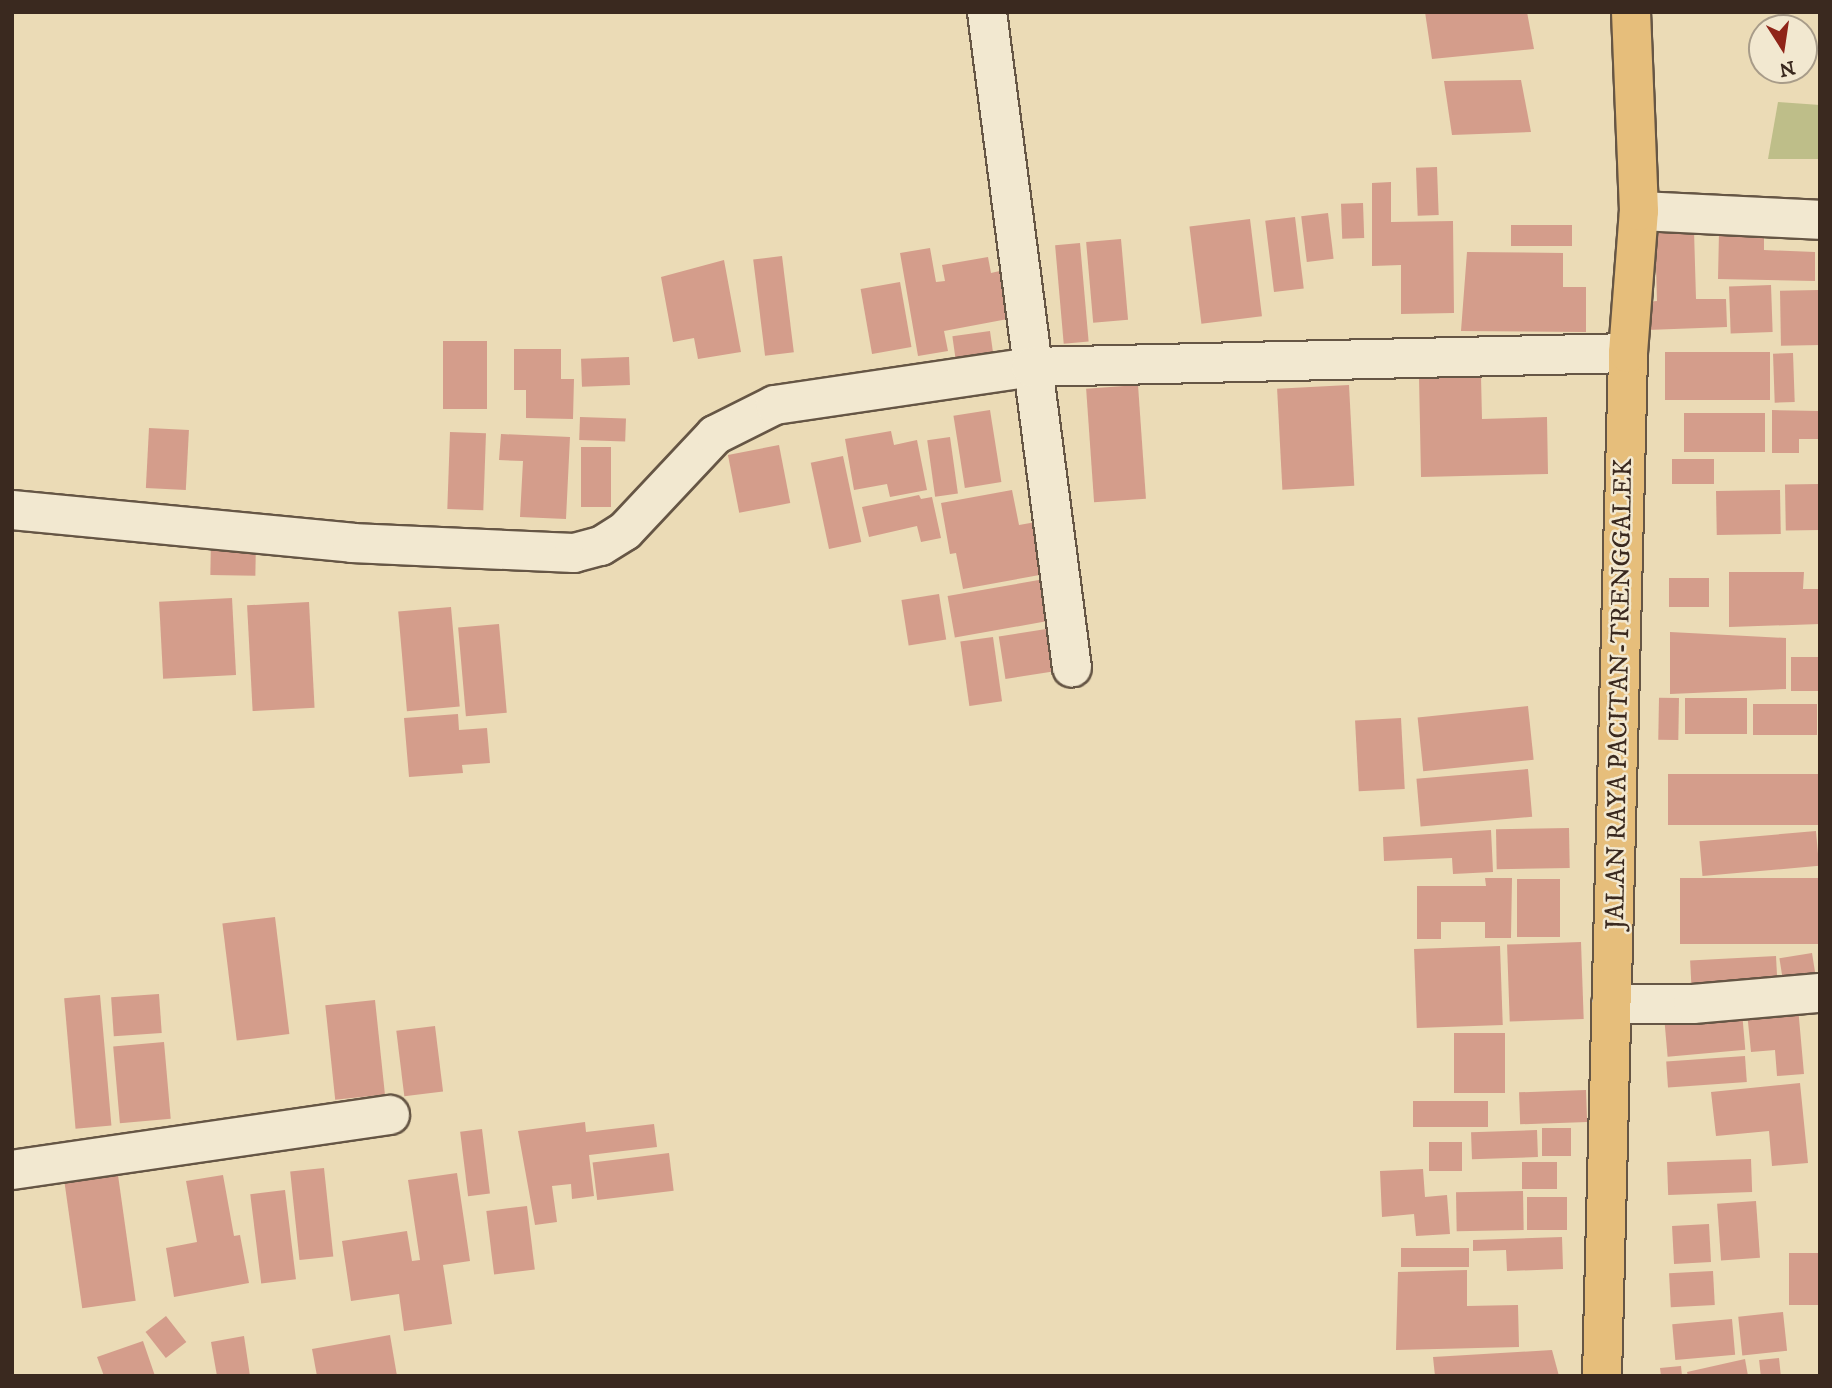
<!DOCTYPE html>
<html>
<head>
<meta charset="utf-8">
<style>
  body { margin:0 }
  #map { position:relative; width:1832px; height:1388px; overflow:hidden; background:#ebdbb6; font-family:"IM FELL DW Pica",serif }
  div>[style] { position:absolute }
  .green>* { inset:0; background:#bebe89 }
  .building>* { inset:0; background:#d49d8b; transform-origin:0 0 }
  .roads { filter:drop-shadow(2px 0 #665645) drop-shadow(-2px 0 #665645) drop-shadow(0 2px #665645) drop-shadow(0 -2px #665645) }
  .minor>* { height:38px; margin:-19px; padding:0 19px; transform-origin:19px; border-radius:19px; background:#f2e8d0 }
  .highway>* { height:38px; margin:-19px; padding:0 19px; transform-origin:19px; border-radius:19px; background:#e6be7b }
  span { translate:-50% -50%; white-space:nowrap; text-align:center; line-height:1.15; -webkit-text-stroke:5px #f2e8d0; paint-order:stroke }
  .street-label { font-size:26px; color:#3a291f }
  .frame { position:absolute; inset:0; border:14px solid #3a291f; pointer-events:none }
  .north { position:absolute; left:1748px; top:14px; width:70px; height:70px; box-sizing:border-box; background:#f2e8d0; border:2px solid #a89c89; border-radius:50%; rotate:168deg; font-size:19px; font-weight:700; line-height:28px; text-align:center; color:#3a291f }
  .north::after { content:''; display:block; margin:auto; width:24px; height:32px; background:#8f2418; clip-path:polygon(50% 0,100% 100%,50% 72%,0 100%) }
</style>
</head>
<body>
<div id="map">
  <div class="green">
    <div style="clip-path:polygon(1778px 102px,1820px 105px,1820px 159px,1768px 159px)"></div>
  </div>
  <div class="building">
    <div style="clip-path:polygon(1425px 12px,1527px 12px,1534px 49px,1432px 59px)"></div>
    <div style="clip-path:polygon(1521px 80px,1531px 132px,1452px 135px,1444px 81px)"></div>
    <div style="left:1437px;top:167px;width:48px;height:21px;rotate:88deg"></div>
    <div style="clip-path:polygon(1391px 182px,1391px 222px,1453px 221px,1454px 313px,1401px 314px,1401px 265px,1372px 266px,1372px 183px)"></div>
    <div style="left:1363px;top:203px;width:35px;height:22px;rotate:88deg"></div>
    <div style="left:1328px;top:213px;width:46px;height:27px;rotate:83deg"></div>
    <div style="left:1295px;top:217px;width:72px;height:30px;rotate:83deg"></div>
    <div style="left:1250px;top:219px;width:98px;height:61px;rotate:83deg"></div>
    <div style="left:1511px;top:225px;width:61px;height:21px"></div>
    <div style="clip-path:polygon(1694px 230px,1696px 299px,1726px 299px,1727px 327px,1647px 330px,1646px 302px,1657px 301px,1655px 232px)"></div>
    <div style="clip-path:polygon(1719px 232px,1764px 233px,1764px 250px,1815px 252px,1815px 281px,1718px 279px)"></div>
    <div style="left:1121px;top:239px;width:81px;height:35px;rotate:85deg"></div>
    <div style="left:1080px;top:243px;width:99px;height:25px;rotate:85deg"></div>
    <div style="clip-path:polygon(930px 248px,936px 282px,945px 281px,942px 265px,988px 257px,991px 273px,1004px 270px,1013px 318px,944px 331px,948px 351px,918px 356px,900px 253px)"></div>
    <div style="clip-path:polygon(1467px 252px,1563px 253px,1563px 287px,1586px 287px,1586px 332px,1461px 331px)"></div>
    <div style="left:782px;top:256px;width:97px;height:29px;rotate:83deg"></div>
    <div style="clip-path:polygon(724px 260px,741px 352px,698px 359px,694px 338px,673px 342px,661px 277px)"></div>
    <div style="left:900px;top:282px;width:66px;height:40px;rotate:80deg"></div>
    <div style="left:1771px;top:285px;width:47px;height:42px;rotate:88deg"></div>
    <div style="left:1819px;top:290px;width:55px;height:39px;rotate:89deg"></div>
    <div style="left:990px;top:331px;width:22px;height:38px;rotate:82deg"></div>
    <div style="left:443px;top:341px;width:44px;height:68px"></div>
    <div style="clip-path:polygon(514px 349px,561px 349px,561px 379px,574px 379px,573px 419px,526px 418px,526px 390px,514px 390px)"></div>
    <div style="left:1770px;top:352px;width:48px;height:105px;rotate:90deg"></div>
    <div style="left:1793px;top:353px;width:49px;height:20px;rotate:88deg"></div>
    <div style="left:629px;top:357px;width:28px;height:48px;rotate:88deg"></div>
    <div style="clip-path:polygon(1481px 376px,1482px 419px,1547px 417px,1548px 474px,1421px 477px,1419px 377px)"></div>
    <div style="left:1138px;top:385px;width:114px;height:52px;rotate:86deg"></div>
    <div style="left:1349px;top:385px;width:101px;height:72px;rotate:87deg"></div>
    <div style="left:990px;top:410px;width:73px;height:37px;rotate:81deg"></div>
    <div style="clip-path:polygon(1772px 410px,1820px 411px,1820px 439px,1799px 439px,1799px 453px,1772px 453px)"></div>
    <div style="left:1765px;top:413px;width:39px;height:81px;rotate:90deg"></div>
    <div style="left:580px;top:417px;width:46px;height:23px;rotate:2deg"></div>
    <div style="left:149px;top:428px;width:40px;height:60px;rotate:3deg"></div>
    <div style="clip-path:polygon(891px 431px,894px 445px,917px 440px,927px 490px,890px 497px,887px 484px,854px 490px,845px 439px)"></div>
    <div style="left:450px;top:432px;width:36px;height:77px;rotate:2deg"></div>
    <div style="clip-path:polygon(501px 434px,570px 437px,566px 519px,520px 517px,523px 461px,499px 460px)"></div>
    <div style="left:950px;top:437px;width:57px;height:23px;rotate:82deg"></div>
    <div style="left:779px;top:445px;width:59px;height:52px;rotate:79deg"></div>
    <div style="left:581px;top:447px;width:30px;height:60px"></div>
    <div style="left:843px;top:456px;width:88px;height:33px;rotate:78deg"></div>
    <div style="left:1672px;top:459px;width:42px;height:25px"></div>
    <div style="left:1819px;top:484px;width:46px;height:34px;rotate:89deg"></div>
    <div style="clip-path:polygon(1012px 490px,1019px 525px,1036px 522px,1045px 574px,963px 589px,956px 553px,950px 554px,941px 503px)"></div>
    <div style="left:1780px;top:490px;width:44px;height:64px;rotate:89deg"></div>
    <div style="clip-path:polygon(919px 495px,921px 499px,932px 497px,941px 538px,921px 542px,917px 526px,869px 537px,862px 507px)"></div>
    <div style="left:211px;top:538px;width:45px;height:37px;rotate:1deg"></div>
    <div style="clip-path:polygon(1729px 572px,1804px 572px,1803px 589px,1820px 589px,1820px 624px,1729px 627px)"></div>
    <div style="left:1050px;top:578px;width:42px;height:104px;rotate:80deg"></div>
    <div style="left:1669px;top:578px;width:40px;height:29px"></div>
    <div style="left:939px;top:594px;width:46px;height:38px;rotate:81deg"></div>
    <div style="left:232px;top:598px;width:77px;height:73px;rotate:87deg"></div>
    <div style="left:309px;top:602px;width:106px;height:62px;rotate:87deg"></div>
    <div style="left:451px;top:607px;width:100px;height:53px;rotate:85deg"></div>
    <div style="left:499px;top:624px;width:89px;height:41px;rotate:85deg"></div>
    <div style="left:1059px;top:627px;width:43px;height:61px;rotate:81deg"></div>
    <div style="clip-path:polygon(1670px 632px,1786px 638px,1786px 689px,1670px 694px)"></div>
    <div style="left:993px;top:637px;width:65px;height:33px;rotate:82deg"></div>
    <div style="left:1820px;top:657px;width:34px;height:29px;rotate:90deg"></div>
    <div style="left:1679px;top:698px;width:42px;height:20px;rotate:91deg"></div>
    <div style="left:1747px;top:698px;width:36px;height:62px;rotate:90deg"></div>
    <div style="left:1753px;top:704px;width:64px;height:31px"></div>
    <div style="left:1528px;top:706px;width:54px;height:111px;rotate:84deg"></div>
    <div style="clip-path:polygon(458px 714px,459px 730px,487px 728px,490px 763px,462px 765px,463px 773px,409px 777px,404px 718px)"></div>
    <div style="left:1401px;top:718px;width:71px;height:46px;rotate:87deg"></div>
    <div style="left:1528px;top:769px;width:48px;height:112px;rotate:85deg"></div>
    <div style="left:1820px;top:774px;width:51px;height:152px;rotate:90deg"></div>
    <div style="left:1569px;top:828px;width:40px;height:73px;rotate:89deg"></div>
    <div style="clip-path:polygon(1491px 830px,1493px 872px,1453px 874px,1452px 858px,1384px 861px,1383px 837px)"></div>
    <div style="left:1816px;top:831px;width:35px;height:117px;rotate:85deg"></div>
    <div style="clip-path:polygon(1485px 878px,1512px 878px,1511px 938px,1485px 938px,1485px 922px,1441px 922px,1441px 939px,1417px 939px,1417px 886px,1486px 886px)"></div>
    <div style="left:1820px;top:878px;width:66px;height:140px;rotate:90deg"></div>
    <div style="left:1560px;top:879px;width:58px;height:43px;rotate:90deg"></div>
    <div style="left:275px;top:917px;width:118px;height:53px;rotate:83deg"></div>
    <div style="left:1581px;top:942px;width:77px;height:74px;rotate:88deg"></div>
    <div style="left:1500px;top:946px;width:79px;height:86px;rotate:88deg"></div>
    <div style="left:1812px;top:953px;width:33px;height:33px;rotate:81deg"></div>
    <div style="left:1776px;top:956px;width:36px;height:86px;rotate:87deg"></div>
    <div style="left:159px;top:994px;width:39px;height:48px;rotate:86deg"></div>
    <div style="left:100px;top:995px;width:131px;height:36px;rotate:85deg"></div>
    <div style="left:375px;top:1000px;width:95px;height:50px;rotate:84deg"></div>
    <div style="clip-path:polygon(1798px 1007px,1804px 1074px,1777px 1076px,1775px 1050px,1751px 1052px,1747px 1012px)"></div>
    <div style="left:1742px;top:1012px;width:38px;height:78px;rotate:85deg"></div>
    <div style="left:435px;top:1026px;width:66px;height:39px;rotate:83deg"></div>
    <div style="left:1454px;top:1033px;width:51px;height:60px"></div>
    <div style="left:164px;top:1042px;width:77px;height:51px;rotate:85deg"></div>
    <div style="left:1745px;top:1056px;width:26px;height:79px;rotate:86deg"></div>
    <div style="clip-path:polygon(1800px 1083px,1808px 1163px,1772px 1166px,1769px 1131px,1716px 1136px,1711px 1092px)"></div>
    <div style="left:1586px;top:1090px;width:32px;height:67px;rotate:88deg"></div>
    <div style="left:1488px;top:1101px;width:26px;height:75px;rotate:90deg"></div>
    <div style="clip-path:polygon(585px 1122px,586px 1132px,654px 1124px,657px 1147px,589px 1155px,594px 1196px,572px 1199px,571px 1184px,552px 1186px,557px 1222px,535px 1225px,518px 1131px)"></div>
    <div style="left:1571px;top:1128px;width:28px;height:29px;rotate:90deg"></div>
    <div style="left:482px;top:1129px;width:65px;height:22px;rotate:83deg"></div>
    <div style="left:1537px;top:1130px;width:27px;height:66px;rotate:88deg"></div>
    <div style="left:1462px;top:1142px;width:29px;height:33px;rotate:90deg"></div>
    <div style="left:669px;top:1153px;width:38px;height:77px;rotate:83deg"></div>
    <div style="left:1751px;top:1159px;width:33px;height:84px;rotate:88deg"></div>
    <div style="left:1522px;top:1162px;width:35px;height:27px"></div>
    <div style="left:324px;top:1168px;width:89px;height:34px;rotate:84deg"></div>
    <div style="clip-path:polygon(1423px 1169px,1425px 1197px,1447px 1195px,1450px 1234px,1416px 1236px,1414px 1214px,1382px 1217px,1380px 1171px)"></div>
    <div style="clip-path:polygon(457px 1173px,470px 1261px,443px 1265px,452px 1324px,404px 1331px,399px 1294px,351px 1301px,342px 1241px,407px 1231px,412px 1261px,420px 1260px,408px 1180px)"></div>
    <div style="left:118px;top:1175px;width:127px;height:54px;rotate:82deg"></div>
    <div style="clip-path:polygon(223px 1175px,234px 1236px,240px 1235px,249px 1283px,174px 1297px,166px 1248px,197px 1242px,186px 1181px)"></div>
    <div style="left:285px;top:1190px;width:90px;height:35px;rotate:83deg"></div>
    <div style="left:1523px;top:1191px;width:39px;height:67px;rotate:89deg"></div>
    <div style="left:1567px;top:1197px;width:33px;height:40px;rotate:90deg"></div>
    <div style="left:1756px;top:1201px;width:57px;height:39px;rotate:86deg"></div>
    <div style="left:527px;top:1206px;width:64px;height:41px;rotate:83deg"></div>
    <div style="left:1709px;top:1224px;width:38px;height:37px;rotate:87deg"></div>
    <div style="clip-path:polygon(1562px 1237px,1563px 1269px,1507px 1271px,1506px 1250px,1473px 1251px,1473px 1240px)"></div>
    <div style="left:1401px;top:1248px;width:68px;height:19px"></div>
    <div style="left:1820px;top:1253px;width:52px;height:31px;rotate:90deg"></div>
    <div style="clip-path:polygon(1467px 1270px,1467px 1306px,1518px 1305px,1519px 1347px,1396px 1350px,1398px 1272px)"></div>
    <div style="left:1713px;top:1271px;width:34px;height:44px;rotate:87deg"></div>
    <div style="left:1783px;top:1312px;width:39px;height:45px;rotate:84deg"></div>
    <div style="left:166px;top:1316px;width:33px;height:26px;rotate:52deg"></div>
    <div style="left:1732px;top:1319px;width:36px;height:60px;rotate:85deg"></div>
    <div style="clip-path:polygon(390px 1335px,397px 1376px,317px 1376px,312px 1349px)"></div>
    <div style="clip-path:polygon(244px 1336px,250px 1376px,217px 1376px,211px 1342px)"></div>
    <div style="clip-path:polygon(143px 1341px,155px 1376px,104px 1376px,97px 1357px)"></div>
    <div style="clip-path:polygon(1552px 1350px,1559px 1376px,1435px 1376px,1433px 1357px)"></div>
    <div style="left:1779px;top:1358px;width:18px;height:20px;rotate:84deg"></div>
    <div style="clip-path:polygon(1745px 1359px,1748px 1376px,1688px 1376px,1687px 1372px)"></div>
    <div style="clip-path:polygon(1681px 1366px,1682px 1376px,1661px 1376px,1660px 1368px)"></div>
  </div>
  <div class="roads">
    <div class="minor">
      <div style="left:987px;top:12px;width:661px;rotate:82.62deg"></div>
      <div style="left:1639px;top:211px;width:181px;rotate:2.8deg"></div>
      <div style="left:12px;top:510px;width:342px;rotate:5.5deg"></div>
      <div style="left:352px;top:543px;width:222px;rotate:2.6deg"></div>
      <div style="left:574px;top:553px;width:28px;rotate:-15deg"></div>
      <div style="left:601px;top:546px;width:28px;rotate:-32deg"></div>
      <div style="left:625px;top:531px;width:132px;rotate:-46.8deg"></div>
      <div style="left:715px;top:435px;width:67px;rotate:-26.6deg"></div>
      <div style="left:775px;top:405px;width:259px;rotate:-8.4deg"></div>
      <div style="left:1031px;top:367px;width:597px;rotate:-1.34deg"></div>
      <div style="left:1611px;top:1004px;width:82px"></div>
      <div style="left:1693px;top:1004px;width:127px;rotate:-5deg"></div>
      <div style="left:12px;top:1170px;width:382px;rotate:-8.3deg"></div>
    </div>
    <div class="highway">
      <div style="left:1602px;top:1376px;width:1023px;rotate:-88.54deg"></div>
      <div style="left:1628px;top:353px;width:142px;rotate:-85.6deg"></div>
      <div style="left:1639px;top:211px;width:199px;rotate:-92.3deg"></div>
    </div>
  </div>
  <div class="street-label">
    <span style="left:1620px;top:694px;rotate:-89deg">JALAN RAYA PACITAN-TRENGGALEK</span>
  </div>
  <div class="frame"></div>
  <div class="north">N</div>
</div>
</body>
</html>
